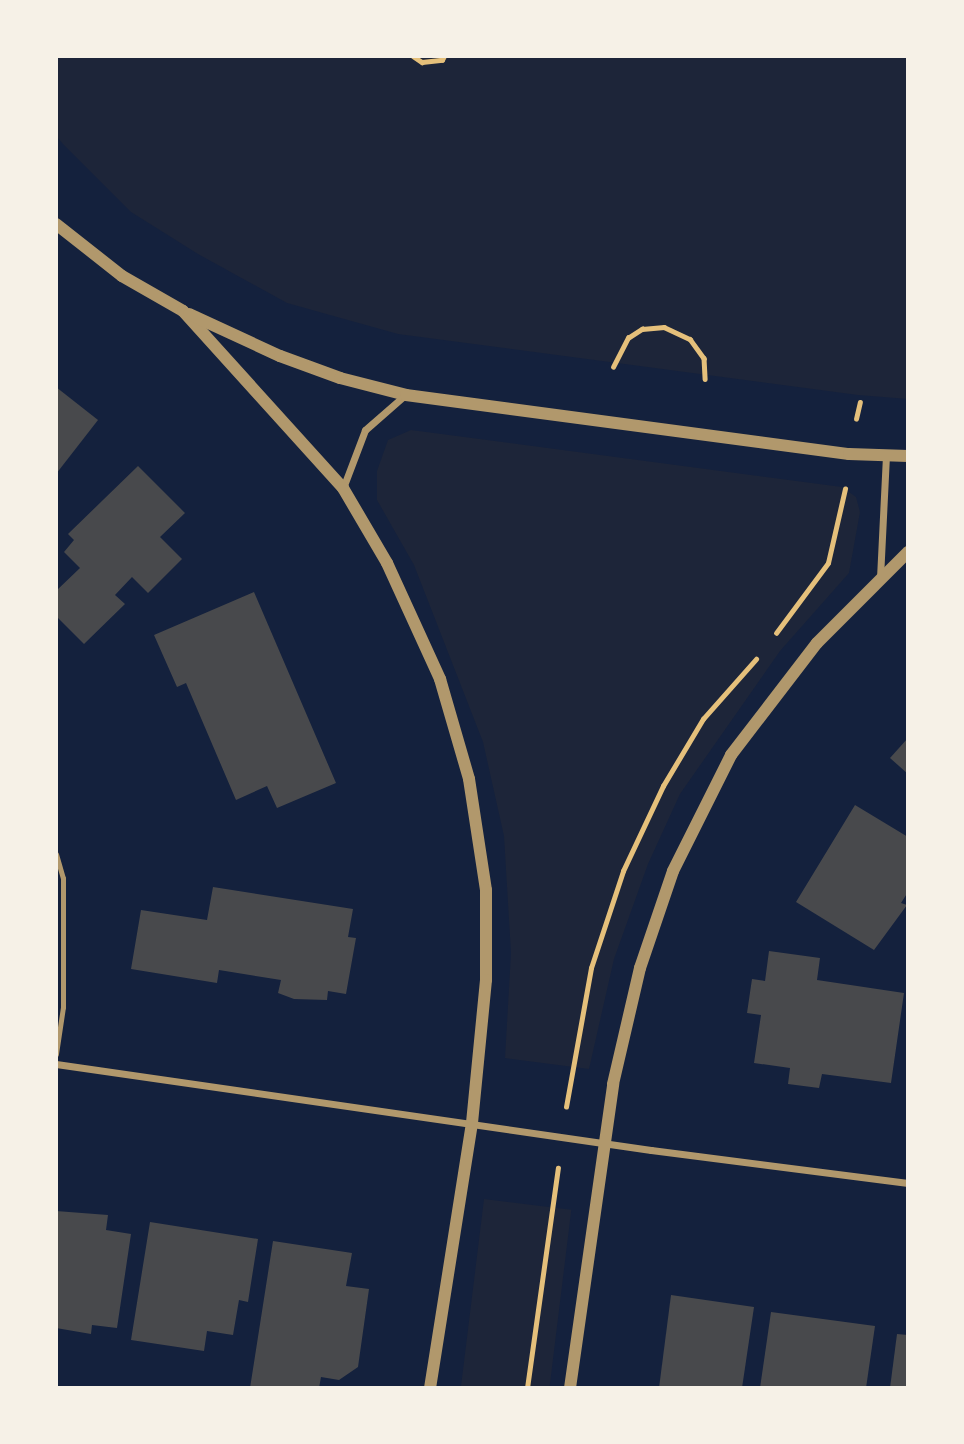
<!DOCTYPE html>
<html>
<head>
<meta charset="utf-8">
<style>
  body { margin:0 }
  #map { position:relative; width:964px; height:1444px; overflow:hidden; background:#14213d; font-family:"Public Sans",sans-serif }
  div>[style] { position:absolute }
  .green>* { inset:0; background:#1d2539; transform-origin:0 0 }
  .building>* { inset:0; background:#48494c }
  .path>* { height:4.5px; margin:-2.25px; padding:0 2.25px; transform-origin:2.25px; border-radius:2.25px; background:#e5c07b }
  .service>* { height:5px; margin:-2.5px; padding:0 2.5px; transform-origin:2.5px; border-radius:2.5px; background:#b1986c }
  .minor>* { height:7px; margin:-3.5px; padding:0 3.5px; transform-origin:3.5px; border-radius:3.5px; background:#b1986c }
  .tertiary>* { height:12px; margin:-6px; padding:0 6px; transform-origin:6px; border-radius:6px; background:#b1986c }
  span { translate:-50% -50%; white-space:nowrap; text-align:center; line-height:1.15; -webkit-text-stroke:6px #f6f1e7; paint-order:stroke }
  .frame { position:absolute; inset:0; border:58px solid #f6f1e7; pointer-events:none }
</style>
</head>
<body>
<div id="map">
  <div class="green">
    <div style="clip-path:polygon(56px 56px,908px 56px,908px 399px,858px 395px,398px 334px,287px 303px,198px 254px,131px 212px,63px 144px,56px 136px)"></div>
    <div style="clip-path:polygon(411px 430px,842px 487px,856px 497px,860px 512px,849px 573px,780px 651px,680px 794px,648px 864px,614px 959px,589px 1069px,505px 1058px,511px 953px,504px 836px,483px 742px,414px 565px,377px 500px,377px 471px,388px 440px)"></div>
    <div style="left:484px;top:1199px;width:88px;height:191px;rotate:7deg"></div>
  </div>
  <div class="building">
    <div style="clip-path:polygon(56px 387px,98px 420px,56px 474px)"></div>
    <div style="clip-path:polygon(138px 466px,185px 513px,160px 537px,182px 559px,148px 593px,132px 577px,115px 595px,125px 604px,84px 644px,56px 616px,56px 591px,80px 568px,64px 552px,74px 540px,68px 534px)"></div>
    <div style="clip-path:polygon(254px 592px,336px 783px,277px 808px,267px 786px,236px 800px,186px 683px,177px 687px,154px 635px)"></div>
    <div style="clip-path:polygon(908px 738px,908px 774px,890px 758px)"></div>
    <div style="clip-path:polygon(855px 805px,908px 837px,908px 892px,901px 903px,907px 905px,874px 950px,796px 902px)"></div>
    <div style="clip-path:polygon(213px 887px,353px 909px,348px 937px,356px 938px,346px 994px,328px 991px,327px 1000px,294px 999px,278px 993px,281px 980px,219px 970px,217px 983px,131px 969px,141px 910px,207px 920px)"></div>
    <div style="clip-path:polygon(769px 951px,820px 958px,817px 980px,904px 993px,891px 1083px,822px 1074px,819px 1088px,788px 1084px,790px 1068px,754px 1063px,761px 1015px,747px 1013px,752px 979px,765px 981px)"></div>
    <div style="clip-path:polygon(56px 1211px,108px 1215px,106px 1230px,131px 1234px,117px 1328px,92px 1325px,91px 1334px,56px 1328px)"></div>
    <div style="clip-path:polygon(150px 1222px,258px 1239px,248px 1302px,239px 1300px,233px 1335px,207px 1331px,204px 1351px,131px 1340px)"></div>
    <div style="clip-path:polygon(273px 1241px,352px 1253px,346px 1286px,369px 1289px,358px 1367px,339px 1380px,321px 1377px,319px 1388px,250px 1388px)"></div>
    <div style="clip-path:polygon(671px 1295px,754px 1307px,742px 1388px,659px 1388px)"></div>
    <div style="clip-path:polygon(771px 1312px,875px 1326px,866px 1388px,760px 1388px)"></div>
    <div style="clip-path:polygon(897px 1334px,908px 1335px,908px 1388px,890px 1388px)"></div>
  </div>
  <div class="path">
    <div style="left:413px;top:56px;width:11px;rotate:34deg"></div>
    <div style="left:422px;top:62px;width:20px;rotate:-6deg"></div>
    <div style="left:442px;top:60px;width:4px;rotate:-63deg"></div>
    <div style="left:613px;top:367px;width:33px;rotate:-63deg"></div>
    <div style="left:628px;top:338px;width:17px;rotate:-33deg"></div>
    <div style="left:642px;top:329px;width:22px;rotate:-5deg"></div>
    <div style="left:664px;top:327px;width:29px;rotate:25deg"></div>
    <div style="left:690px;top:339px;width:24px;rotate:54deg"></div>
    <div style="left:704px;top:358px;width:21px;rotate:87deg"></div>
    <div style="left:856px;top:419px;width:17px;rotate:-77deg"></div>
    <div style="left:776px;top:633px;width:87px;rotate:-53.4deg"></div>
    <div style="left:828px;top:563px;width:76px;rotate:-77.1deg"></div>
    <div style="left:566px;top:1107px;width:141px;rotate:-79.8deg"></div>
    <div style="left:591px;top:968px;width:102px;rotate:-71.7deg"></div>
    <div style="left:623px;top:871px;width:94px;rotate:-64.8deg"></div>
    <div style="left:663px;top:786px;width:78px;rotate:-59.2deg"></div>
    <div style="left:703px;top:719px;width:80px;rotate:-48.5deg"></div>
    <div style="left:527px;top:1388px;width:222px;rotate:-82deg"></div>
  </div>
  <div class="service">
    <div style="left:56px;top:854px;width:25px;rotate:74deg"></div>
    <div style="left:63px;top:878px;width:129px;rotate:90deg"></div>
    <div style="left:63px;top:1007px;width:48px;rotate:98.5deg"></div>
  </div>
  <div class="minor">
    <div style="left:343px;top:488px;width:62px;rotate:-69.2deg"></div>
    <div style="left:365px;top:430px;width:53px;rotate:-41.2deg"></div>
    <div style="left:880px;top:578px;width:121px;rotate:-87.2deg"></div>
    <div style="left:56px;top:1064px;width:601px;rotate:8.22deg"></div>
    <div style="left:651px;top:1150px;width:259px;rotate:7.3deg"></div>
  </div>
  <div class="tertiary">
    <div style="left:56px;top:224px;width:84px;rotate:38.2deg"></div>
    <div style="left:122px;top:276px;width:70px;rotate:29.8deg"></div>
    <div style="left:183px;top:311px;width:239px;rotate:47.9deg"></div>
    <div style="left:343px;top:488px;width:87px;rotate:59.6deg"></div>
    <div style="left:387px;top:563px;width:128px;rotate:65.4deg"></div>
    <div style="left:440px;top:679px;width:104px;rotate:73.8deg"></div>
    <div style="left:469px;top:779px;width:112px;rotate:81.3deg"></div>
    <div style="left:486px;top:890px;width:90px;rotate:90deg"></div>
    <div style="left:486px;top:980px;width:144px;rotate:95.6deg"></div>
    <div style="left:472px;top:1123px;width:268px;rotate:99deg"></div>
    <div style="left:189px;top:314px;width:100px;rotate:24.8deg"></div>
    <div style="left:280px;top:356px;width:64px;rotate:20.1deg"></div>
    <div style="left:340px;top:378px;width:68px;rotate:14.4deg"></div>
    <div style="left:406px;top:395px;width:447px;rotate:7.6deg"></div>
    <div style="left:849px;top:454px;width:59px;rotate:1.9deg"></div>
    <div style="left:570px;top:1388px;width:307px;rotate:-81.9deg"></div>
    <div style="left:613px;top:1084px;width:119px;rotate:-76.9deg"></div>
    <div style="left:640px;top:968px;width:102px;rotate:-71.2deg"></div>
    <div style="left:673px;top:871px;width:130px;rotate:-63.4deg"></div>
    <div style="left:731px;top:755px;width:141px;rotate:-52.5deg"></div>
    <div style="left:817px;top:643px;width:129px;rotate:-45deg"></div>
  </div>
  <div class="frame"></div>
</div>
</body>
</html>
